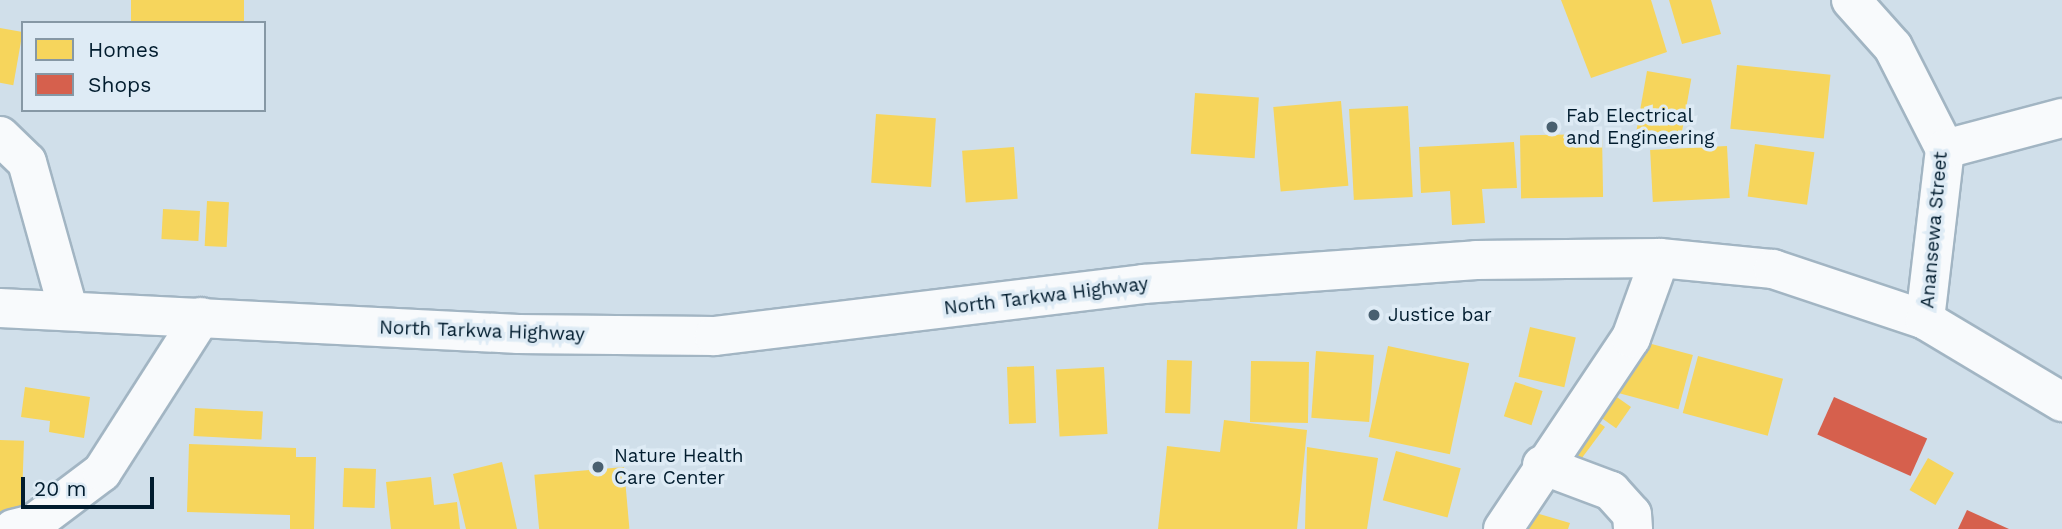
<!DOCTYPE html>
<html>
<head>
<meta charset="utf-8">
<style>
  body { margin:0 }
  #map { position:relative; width:2062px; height:529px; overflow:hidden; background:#d0dfea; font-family:"Work Sans",sans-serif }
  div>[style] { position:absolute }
  .homes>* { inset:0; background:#f6d55c; transform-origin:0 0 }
  .shops>* { inset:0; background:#d6604d; transform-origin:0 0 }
  .roads { filter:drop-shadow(2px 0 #a2b5c3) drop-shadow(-2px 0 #a2b5c3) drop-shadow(0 2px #a2b5c3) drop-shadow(0 -2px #a2b5c3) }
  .minor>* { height:38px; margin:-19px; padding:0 19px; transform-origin:19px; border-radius:19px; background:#f8fafc }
  .major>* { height:38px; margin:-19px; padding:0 19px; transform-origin:19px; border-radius:19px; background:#f8fafc }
  .dots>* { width:19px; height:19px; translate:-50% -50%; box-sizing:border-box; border:4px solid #deebf5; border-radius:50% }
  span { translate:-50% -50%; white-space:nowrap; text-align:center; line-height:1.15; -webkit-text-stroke:7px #deebf5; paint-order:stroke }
  .poi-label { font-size:19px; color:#011c2e }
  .left { translate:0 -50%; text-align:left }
  .street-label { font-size:19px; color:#011c2e }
  .legend { position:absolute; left:21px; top:21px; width:245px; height:91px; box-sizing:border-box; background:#deebf5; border:2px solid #8698a5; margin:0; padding:9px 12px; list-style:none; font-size:21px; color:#011c2e }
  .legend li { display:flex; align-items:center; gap:14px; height:35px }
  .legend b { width:35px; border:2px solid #8698a5 }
  .scale { position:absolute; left:21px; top:477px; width:133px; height:32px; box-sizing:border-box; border:4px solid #011c2e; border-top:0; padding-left:9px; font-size:21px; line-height:24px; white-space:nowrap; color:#011c2e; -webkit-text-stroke:5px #deebf5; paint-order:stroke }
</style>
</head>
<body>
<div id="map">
  <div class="homes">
    <div style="left:131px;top:0;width:113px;height:23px"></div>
    <div style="clip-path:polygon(1561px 0,1651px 0,1667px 52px,1591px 78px)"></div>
    <div style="clip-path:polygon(1669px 0,1711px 0,1721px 34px,1682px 44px)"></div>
    <div style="left:0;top:28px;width:23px;height:54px;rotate:10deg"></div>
    <div style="left:1737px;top:65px;width:94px;height:64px;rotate:6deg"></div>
    <div style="left:1647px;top:71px;width:45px;height:66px;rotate:10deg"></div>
    <div style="left:1195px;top:93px;width:64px;height:61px;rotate:4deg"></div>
    <div style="left:1341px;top:101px;width:85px;height:68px;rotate:85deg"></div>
    <div style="left:1408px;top:106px;width:91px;height:59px;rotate:87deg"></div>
    <div style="left:876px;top:114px;width:60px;height:69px;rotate:4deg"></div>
    <div style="left:1602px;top:134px;width:63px;height:82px;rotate:89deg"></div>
    <div style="clip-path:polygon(1514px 142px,1517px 188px,1482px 189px,1485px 223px,1452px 225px,1450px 191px,1421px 193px,1419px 147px)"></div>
    <div style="left:1755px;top:144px;width:60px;height:53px;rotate:8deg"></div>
    <div style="left:1727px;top:146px;width:52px;height:77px;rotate:87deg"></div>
    <div style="left:1014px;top:147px;width:52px;height:52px;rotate:86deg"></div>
    <div style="left:207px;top:201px;width:22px;height:45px;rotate:3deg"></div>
    <div style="left:163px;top:209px;width:37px;height:30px;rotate:3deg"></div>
    <div style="left:1530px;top:327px;width:47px;height:51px;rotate:13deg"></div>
    <div style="left:1633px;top:339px;width:62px;height:56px;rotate:15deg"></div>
    <div style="left:1388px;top:346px;width:83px;height:93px;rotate:12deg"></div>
    <div style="left:1316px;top:351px;width:58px;height:67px;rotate:4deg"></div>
    <div style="left:1698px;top:356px;width:88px;height:59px;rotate:15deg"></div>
    <div style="left:1167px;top:360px;width:25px;height:53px;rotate:2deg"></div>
    <div style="left:1251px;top:361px;width:58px;height:61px;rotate:1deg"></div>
    <div style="left:1034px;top:366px;width:57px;height:27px;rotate:88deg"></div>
    <div style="left:1104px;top:367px;width:67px;height:48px;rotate:87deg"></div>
    <div style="left:1515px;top:382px;width:29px;height:36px;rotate:18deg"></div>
    <div style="clip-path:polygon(25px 387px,90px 397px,84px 438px,49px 432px,50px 421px,21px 417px)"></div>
    <div style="left:1604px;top:388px;width:33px;height:26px;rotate:35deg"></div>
    <div style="left:195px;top:408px;width:68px;height:28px;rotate:3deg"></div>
    <div style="clip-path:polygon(1584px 412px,1605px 427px,1570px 474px)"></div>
    <div style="clip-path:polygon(1224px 420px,1307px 430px,1297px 529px,1158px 529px,1167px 446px,1220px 452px)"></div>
    <div style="left:0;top:440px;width:24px;height:74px;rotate:2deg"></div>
    <div style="clip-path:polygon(189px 444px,296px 448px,296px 457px,316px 457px,314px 529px,290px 529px,290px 515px,187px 512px)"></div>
    <div style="clip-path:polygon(1307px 447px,1378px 458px,1367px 529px,1305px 529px)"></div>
    <div style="left:1396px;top:451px;width:67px;height:51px;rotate:15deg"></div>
    <div style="left:1928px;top:458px;width:30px;height:37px;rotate:30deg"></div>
    <div style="clip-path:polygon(502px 462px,517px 529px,466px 529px,453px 474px)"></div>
    <div style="left:624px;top:467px;width:62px;height:90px;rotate:85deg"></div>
    <div style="left:344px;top:468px;width:32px;height:39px;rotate:2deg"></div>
    <div style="clip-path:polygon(431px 477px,434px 505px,457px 502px,460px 529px,391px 529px,386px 482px)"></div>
    <div style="clip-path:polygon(1522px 509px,1570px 523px,1568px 529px,1517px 529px)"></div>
  </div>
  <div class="shops">
    <div style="left:1834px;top:397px;width:102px;height:41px;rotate:24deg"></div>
    <div style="clip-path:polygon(1967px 510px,2009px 529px,1958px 529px)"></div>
  </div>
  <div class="roads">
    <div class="minor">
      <div style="left:1851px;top:0;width:63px;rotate:48.2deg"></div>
      <div style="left:1893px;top:47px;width:114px;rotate:63deg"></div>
      <div style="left:1945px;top:149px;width:172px;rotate:96.7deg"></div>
      <div style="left:0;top:136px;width:37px;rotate:44deg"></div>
      <div style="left:27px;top:162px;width:153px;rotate:74.4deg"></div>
      <div style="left:1945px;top:149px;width:121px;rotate:-14.8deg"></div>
      <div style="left:1542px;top:465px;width:74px;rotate:20.6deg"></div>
      <div style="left:1611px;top:491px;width:31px;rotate:48deg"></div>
      <div style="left:1632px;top:514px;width:15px;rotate:86deg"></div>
      <div style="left:13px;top:529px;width:21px;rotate:-14deg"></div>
      <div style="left:33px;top:524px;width:86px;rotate:-37deg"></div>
      <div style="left:102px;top:472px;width:184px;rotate:-57.4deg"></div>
      <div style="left:1503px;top:529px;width:230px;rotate:-56.2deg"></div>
      <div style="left:1631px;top:338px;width:85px;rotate:-70.1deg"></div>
    </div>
    <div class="major">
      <div style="left:0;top:308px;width:519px;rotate:2.87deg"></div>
      <div style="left:518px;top:334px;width:196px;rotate:0.6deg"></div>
      <div style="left:714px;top:336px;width:432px;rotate:-6.9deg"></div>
      <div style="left:1143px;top:284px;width:334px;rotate:-4.1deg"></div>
      <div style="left:1476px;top:260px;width:184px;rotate:-0.6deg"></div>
      <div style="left:1660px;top:258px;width:114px;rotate:5.6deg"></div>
      <div style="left:1773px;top:269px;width:160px;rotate:18.5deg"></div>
      <div style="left:1925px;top:320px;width:160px;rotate:30.9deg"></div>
    </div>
  </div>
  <div class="dots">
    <div style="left:1552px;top:127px;background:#496070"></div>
    <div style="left:1374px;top:315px;background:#496070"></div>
    <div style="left:598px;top:467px;background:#496070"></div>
  </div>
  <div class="poi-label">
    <span class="left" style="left:1566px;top:127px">Fab Electrical<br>and Engineering</span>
    <span class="left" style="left:1388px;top:315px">Justice bar</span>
    <span class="left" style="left:614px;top:467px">Nature Health<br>Care Center</span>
  </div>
  <div class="street-label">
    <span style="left:1934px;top:230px;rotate:-85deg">Anansewa Street</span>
    <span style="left:1046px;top:296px;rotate:-7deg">North Tarkwa Highway</span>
    <span style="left:482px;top:331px;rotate:2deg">North Tarkwa Highway</span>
  </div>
  <ul class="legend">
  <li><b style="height:19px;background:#f6d55c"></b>Homes</li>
  <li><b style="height:19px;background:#d6604d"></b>Shops</li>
  </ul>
  <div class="scale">20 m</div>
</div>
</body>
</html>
